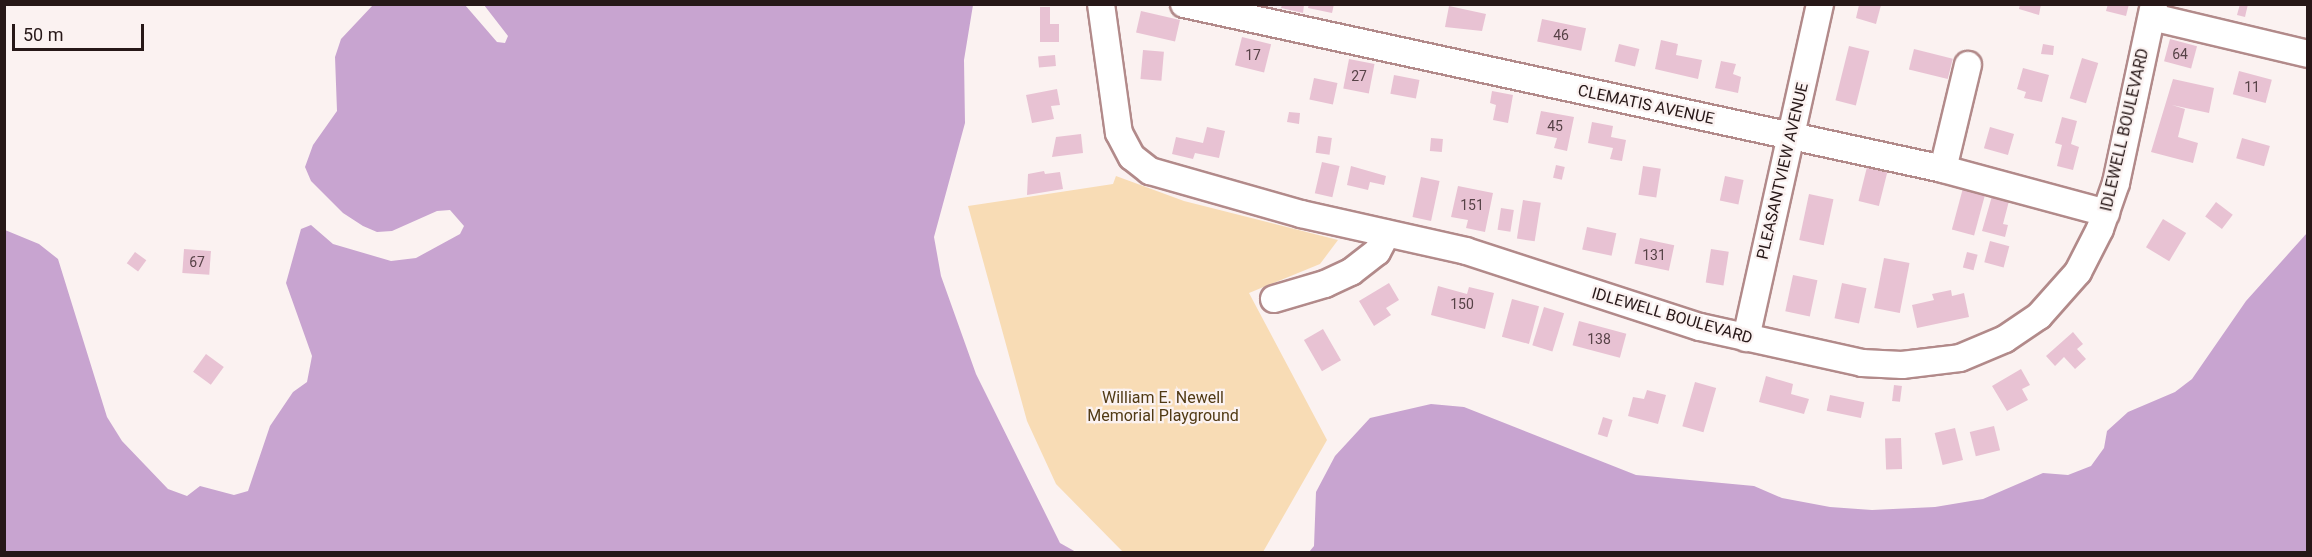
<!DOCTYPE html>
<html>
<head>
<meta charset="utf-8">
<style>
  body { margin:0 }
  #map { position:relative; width:2312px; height:557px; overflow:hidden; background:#fbf2f1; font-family:Roboto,sans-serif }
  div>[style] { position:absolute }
  .green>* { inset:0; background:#f8dcb5 }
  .water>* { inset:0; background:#c8a4d0 }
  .building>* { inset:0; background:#e8c2d3; transform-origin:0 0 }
  .roads { filter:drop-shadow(2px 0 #b28a8a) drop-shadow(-2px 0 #b28a8a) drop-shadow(0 2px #b28a8a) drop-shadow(0 -2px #b28a8a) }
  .minor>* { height:26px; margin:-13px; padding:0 13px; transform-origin:13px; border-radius:13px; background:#fff }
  span { translate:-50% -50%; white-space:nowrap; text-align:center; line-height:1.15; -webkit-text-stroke:4.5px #fbf2f1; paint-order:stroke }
  .number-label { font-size:14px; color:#574247 }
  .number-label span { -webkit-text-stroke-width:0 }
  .street-label { font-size:16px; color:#271818 }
  .park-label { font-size:16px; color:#513a14 }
  .frame { position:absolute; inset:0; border:6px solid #271818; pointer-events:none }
  .scale { position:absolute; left:12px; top:24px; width:132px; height:27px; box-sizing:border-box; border:3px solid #271818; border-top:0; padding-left:8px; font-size:18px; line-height:21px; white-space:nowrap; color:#271818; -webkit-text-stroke:4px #fbf2f1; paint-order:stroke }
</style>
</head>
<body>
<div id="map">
  <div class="green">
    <div style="clip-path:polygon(1116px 176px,1184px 201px,1338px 240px,1320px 264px,1249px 293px,1327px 440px,1263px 552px,1123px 552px,1056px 484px,1027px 421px,968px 206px,1113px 184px)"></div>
  </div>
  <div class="water">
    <div style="clip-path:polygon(373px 5px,465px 5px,497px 42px,505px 43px,508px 36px,484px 5px,973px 5px,964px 60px,965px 123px,934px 237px,941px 276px,976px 374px,1060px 543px,1076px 552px,5px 552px,5px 230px,39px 244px,58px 259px,107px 417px,122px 441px,168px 489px,187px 496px,200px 486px,234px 495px,248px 491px,270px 426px,293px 392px,307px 382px,312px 356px,286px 283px,301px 229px,311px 225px,333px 244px,391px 261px,416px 258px,460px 234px,464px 226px,450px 210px,437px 211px,392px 231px,377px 232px,363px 226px,343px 213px,311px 181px,305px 167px,313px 145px,337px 111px,335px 57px,341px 39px)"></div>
    <div style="clip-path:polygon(2307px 233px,2307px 552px,1309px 552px,1314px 546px,1316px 492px,1335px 456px,1370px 418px,1431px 404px,1464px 407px,1636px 475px,1754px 486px,1782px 498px,1830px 507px,1872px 510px,1935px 507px,1983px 499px,2043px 473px,2068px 475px,2091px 466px,2104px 448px,2107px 431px,2128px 412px,2175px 392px,2192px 379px,2246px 301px)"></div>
  </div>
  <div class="building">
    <div style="clip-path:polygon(1309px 4px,1334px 4px,1332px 13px,1308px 8px)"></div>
    <div style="clip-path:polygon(2020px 4px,2041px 4px,2039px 15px,2019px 9px)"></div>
    <div style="clip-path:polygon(2108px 4px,2129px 4px,2126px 16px,2106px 11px)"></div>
    <div style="clip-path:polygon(2240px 4px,2248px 4px,2245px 17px,2237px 15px)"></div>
    <div style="clip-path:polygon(1282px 5px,1304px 5px,1303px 13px,1281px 8px)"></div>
    <div style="clip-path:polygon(1859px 5px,1881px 5px,1876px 24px,1856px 18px)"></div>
    <div style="clip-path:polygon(1449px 6px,1486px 14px,1482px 31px,1445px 27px)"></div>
    <div style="clip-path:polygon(1040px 7px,1050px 7px,1050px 24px,1059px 24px,1059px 42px,1040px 42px)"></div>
    <div style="left:1141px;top:11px;width:40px;height:22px;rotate:13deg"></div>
    <div style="left:1542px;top:19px;width:45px;height:23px;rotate:12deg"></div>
    <div style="left:1242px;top:37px;width:30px;height:29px;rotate:14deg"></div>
    <div style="left:2170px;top:39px;width:28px;height:23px;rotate:15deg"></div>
    <div style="clip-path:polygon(1661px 40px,1678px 44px,1676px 55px,1702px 60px,1698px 79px,1655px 69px)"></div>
    <div style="left:1619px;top:44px;width:21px;height:18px;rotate:14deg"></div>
    <div style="clip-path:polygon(2043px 44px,2054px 46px,2053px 55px,2041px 54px)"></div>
    <div style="left:1849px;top:46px;width:21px;height:56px;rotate:14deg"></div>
    <div style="left:1914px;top:49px;width:40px;height:21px;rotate:14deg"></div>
    <div style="left:1143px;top:50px;width:21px;height:29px;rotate:5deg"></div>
    <div style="left:1055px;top:55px;width:11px;height:17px;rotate:85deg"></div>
    <div style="left:2082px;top:58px;width:17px;height:42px;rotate:17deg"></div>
    <div style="left:1349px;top:59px;width:26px;height:30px;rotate:11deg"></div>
    <div style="clip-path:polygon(1721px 61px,1736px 64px,1733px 74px,1741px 77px,1738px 93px,1715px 88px)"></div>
    <div style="clip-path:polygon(2023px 68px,2049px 75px,2042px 102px,2024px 98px,2026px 92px,2017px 89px)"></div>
    <div style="left:2239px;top:71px;width:34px;height:24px;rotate:15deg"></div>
    <div style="left:1394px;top:75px;width:26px;height:19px;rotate:11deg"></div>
    <div style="left:1314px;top:78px;width:24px;height:22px;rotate:12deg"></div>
    <div style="clip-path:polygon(2173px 79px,2214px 88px,2209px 113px,2172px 105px,2185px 109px,2178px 137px,2198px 143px,2193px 163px,2151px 152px)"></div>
    <div style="clip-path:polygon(1057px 89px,1060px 105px,1051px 106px,1054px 119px,1032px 123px,1026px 95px)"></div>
    <div style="clip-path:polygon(1492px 91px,1513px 95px,1508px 123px,1493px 120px,1496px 105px,1490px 103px)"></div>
    <div style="clip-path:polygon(1541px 111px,1574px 117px,1567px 151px,1554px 148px,1557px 138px,1536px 134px)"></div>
    <div style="clip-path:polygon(1289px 112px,1300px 113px,1299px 124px,1287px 122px)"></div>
    <div style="clip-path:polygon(2062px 117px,2077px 121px,2071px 144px,2079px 147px,2073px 170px,2057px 166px,2062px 145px,2055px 143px)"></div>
    <div style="clip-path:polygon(1592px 122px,1613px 126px,1611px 137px,1626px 140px,1622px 161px,1610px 159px,1613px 148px,1588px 143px)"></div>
    <div style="clip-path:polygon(1207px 127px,1225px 131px,1219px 158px,1195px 153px,1193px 159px,1172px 154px,1176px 137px,1203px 143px)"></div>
    <div style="left:1990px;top:127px;width:25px;height:22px;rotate:16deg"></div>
    <div style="clip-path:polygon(1081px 134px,1083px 153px,1052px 157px,1056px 137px)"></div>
    <div style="left:1318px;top:136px;width:14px;height:17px;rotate:8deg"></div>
    <div style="left:1431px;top:138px;width:12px;height:13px;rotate:5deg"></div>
    <div style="left:2242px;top:138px;width:29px;height:21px;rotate:16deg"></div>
    <div style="left:1322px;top:162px;width:18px;height:32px;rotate:13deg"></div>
    <div style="left:1556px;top:165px;width:9px;height:13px;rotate:13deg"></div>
    <div style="clip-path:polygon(1351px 166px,1386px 176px,1384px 185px,1370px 182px,1368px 190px,1347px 185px)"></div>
    <div style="left:1643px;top:166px;width:18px;height:29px;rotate:9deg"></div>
    <div style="left:1867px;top:167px;width:21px;height:35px;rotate:14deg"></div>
    <div style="clip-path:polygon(1044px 171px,1045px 174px,1060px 172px,1063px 189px,1027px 195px,1028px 174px)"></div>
    <div style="left:1725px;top:176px;width:19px;height:25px;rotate:12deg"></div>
    <div style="left:1421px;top:177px;width:19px;height:41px;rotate:12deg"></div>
    <div style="clip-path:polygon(1458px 186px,1493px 193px,1485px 232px,1466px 228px,1468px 220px,1451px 217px)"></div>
    <div style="left:1963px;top:188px;width:23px;height:43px;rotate:15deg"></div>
    <div style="left:1809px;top:194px;width:25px;height:47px;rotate:12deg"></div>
    <div style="clip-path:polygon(1992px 196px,2009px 201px,2003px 224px,2008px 225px,2005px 237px,1982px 231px)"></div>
    <div style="left:1523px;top:200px;width:18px;height:39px;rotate:9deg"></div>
    <div style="left:2216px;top:202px;width:21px;height:18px;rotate:37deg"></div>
    <div style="left:1501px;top:208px;width:13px;height:22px;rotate:9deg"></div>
    <div style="left:2163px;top:219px;width:27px;height:33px;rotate:31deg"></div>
    <div style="left:1587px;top:227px;width:30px;height:23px;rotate:12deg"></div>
    <div style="left:1640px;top:238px;width:35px;height:26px;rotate:12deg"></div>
    <div style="left:1990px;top:241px;width:20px;height:22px;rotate:15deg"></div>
    <div style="left:184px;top:249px;width:27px;height:24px;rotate:4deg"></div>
    <div style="left:1711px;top:249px;width:18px;height:34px;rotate:9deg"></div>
    <div style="left:135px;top:252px;width:14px;height:14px;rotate:36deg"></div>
    <div style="left:1967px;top:252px;width:11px;height:16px;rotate:15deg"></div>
    <div style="left:1884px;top:258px;width:26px;height:51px;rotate:11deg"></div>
    <div style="left:1793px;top:275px;width:25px;height:37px;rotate:12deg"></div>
    <div style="clip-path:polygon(1389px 283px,1399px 300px,1386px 308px,1391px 315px,1374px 326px,1359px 301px)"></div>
    <div style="left:1842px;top:283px;width:25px;height:36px;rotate:12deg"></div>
    <div style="clip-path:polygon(1438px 286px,1467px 294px,1469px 287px,1494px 293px,1485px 329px,1431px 315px)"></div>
    <div style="clip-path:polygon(1951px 290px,1952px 296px,1964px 293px,1969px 317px,1917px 328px,1912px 305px,1934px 300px,1932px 294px)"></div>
    <div style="left:1512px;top:299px;width:28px;height:39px;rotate:15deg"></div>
    <div style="left:1544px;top:307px;width:21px;height:40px;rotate:17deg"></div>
    <div style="left:1579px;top:321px;width:49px;height:25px;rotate:15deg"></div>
    <div style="left:1323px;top:329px;width:36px;height:22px;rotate:60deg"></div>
    <div style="clip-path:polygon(2073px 332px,2083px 344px,2077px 349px,2086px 359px,2075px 369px,2064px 357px,2055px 366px,2046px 356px)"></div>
    <div style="left:206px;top:354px;width:22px;height:22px;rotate:36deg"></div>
    <div style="clip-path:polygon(2021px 369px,2030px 385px,2022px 389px,2028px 400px,2007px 411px,1992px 386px)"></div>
    <div style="clip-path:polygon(1766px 376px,1793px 384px,1791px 394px,1809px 399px,1804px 414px,1759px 402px)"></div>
    <div style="left:1695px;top:382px;width:22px;height:46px;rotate:16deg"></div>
    <div style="left:1894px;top:385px;width:8px;height:16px;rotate:7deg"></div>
    <div style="clip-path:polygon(1647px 390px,1666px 395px,1658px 424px,1628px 416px,1633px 397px,1644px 399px)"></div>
    <div style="left:1830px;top:395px;width:35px;height:16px;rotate:12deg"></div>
    <div style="left:1603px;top:417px;width:10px;height:18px;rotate:17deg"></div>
    <div style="left:1994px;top:426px;width:25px;height:25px;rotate:76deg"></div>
    <div style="left:1955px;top:428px;width:33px;height:21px;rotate:76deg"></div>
    <div style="left:1901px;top:438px;width:31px;height:16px;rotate:88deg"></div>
  </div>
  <div class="roads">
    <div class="minor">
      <div style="left:1101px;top:4px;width:130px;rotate:82.1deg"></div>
      <div style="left:1119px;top:133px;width:27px;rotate:62deg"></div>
      <div style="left:1132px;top:157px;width:23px;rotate:38deg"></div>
      <div style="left:1150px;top:171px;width:157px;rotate:15.9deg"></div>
      <div style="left:1301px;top:214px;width:169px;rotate:12.6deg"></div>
      <div style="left:1466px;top:251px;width:246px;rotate:18deg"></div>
      <div style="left:1700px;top:327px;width:166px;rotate:12.5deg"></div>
      <div style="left:1862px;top:363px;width:40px;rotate:2.9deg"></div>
      <div style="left:1902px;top:365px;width:58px;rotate:-6.9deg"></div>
      <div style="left:1960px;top:358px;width:49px;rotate:-22.9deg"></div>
      <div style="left:2005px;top:339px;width:41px;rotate:-34.1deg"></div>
      <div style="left:2039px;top:316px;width:59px;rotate:-48.4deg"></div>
      <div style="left:2078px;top:272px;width:48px;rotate:-62.9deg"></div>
      <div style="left:2100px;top:229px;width:49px;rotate:-70.8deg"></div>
      <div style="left:2116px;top:183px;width:183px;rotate:-78deg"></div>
      <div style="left:1184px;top:4px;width:777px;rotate:12.26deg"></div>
      <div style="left:1943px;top:169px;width:169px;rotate:15.1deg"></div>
      <div style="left:2152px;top:17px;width:160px;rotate:13.3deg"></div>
      <div style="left:1943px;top:169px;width:107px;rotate:-76.5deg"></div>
      <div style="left:1274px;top:299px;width:53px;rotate:-16.4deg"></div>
      <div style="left:1325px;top:284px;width:29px;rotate:-25deg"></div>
      <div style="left:1351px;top:272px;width:33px;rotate:-38deg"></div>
      <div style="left:1377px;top:252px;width:21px;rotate:-62deg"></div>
      <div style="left:1746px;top:338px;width:342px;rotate:-77.5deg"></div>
    </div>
  </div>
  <div class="number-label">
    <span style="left:1561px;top:35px">46</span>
    <span style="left:2180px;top:54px">64</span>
    <span style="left:1253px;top:55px">17</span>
    <span style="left:1359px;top:76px">27</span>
    <span style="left:2252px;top:87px">11</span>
    <span style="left:1555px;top:126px">45</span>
    <span style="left:1472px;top:205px">151</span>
    <span style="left:1654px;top:255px">131</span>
    <span style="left:197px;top:262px">67</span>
    <span style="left:1462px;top:304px">150</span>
    <span style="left:1599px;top:339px">138</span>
  </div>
  <div class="street-label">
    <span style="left:1646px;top:105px;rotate:12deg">CLEMATIS AVENUE</span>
    <span style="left:2125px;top:130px;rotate:-77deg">IDLEWELL BOULEVARD</span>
    <span style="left:1783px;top:171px;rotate:-77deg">PLEASANTVIEW AVENUE</span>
    <span style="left:1672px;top:316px;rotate:16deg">IDLEWELL BOULEVARD</span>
  </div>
  <div class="park-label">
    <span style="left:1163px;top:407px">William E. Newell<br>Memorial Playground</span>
  </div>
  <div class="frame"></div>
  <div class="scale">50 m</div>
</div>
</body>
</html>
